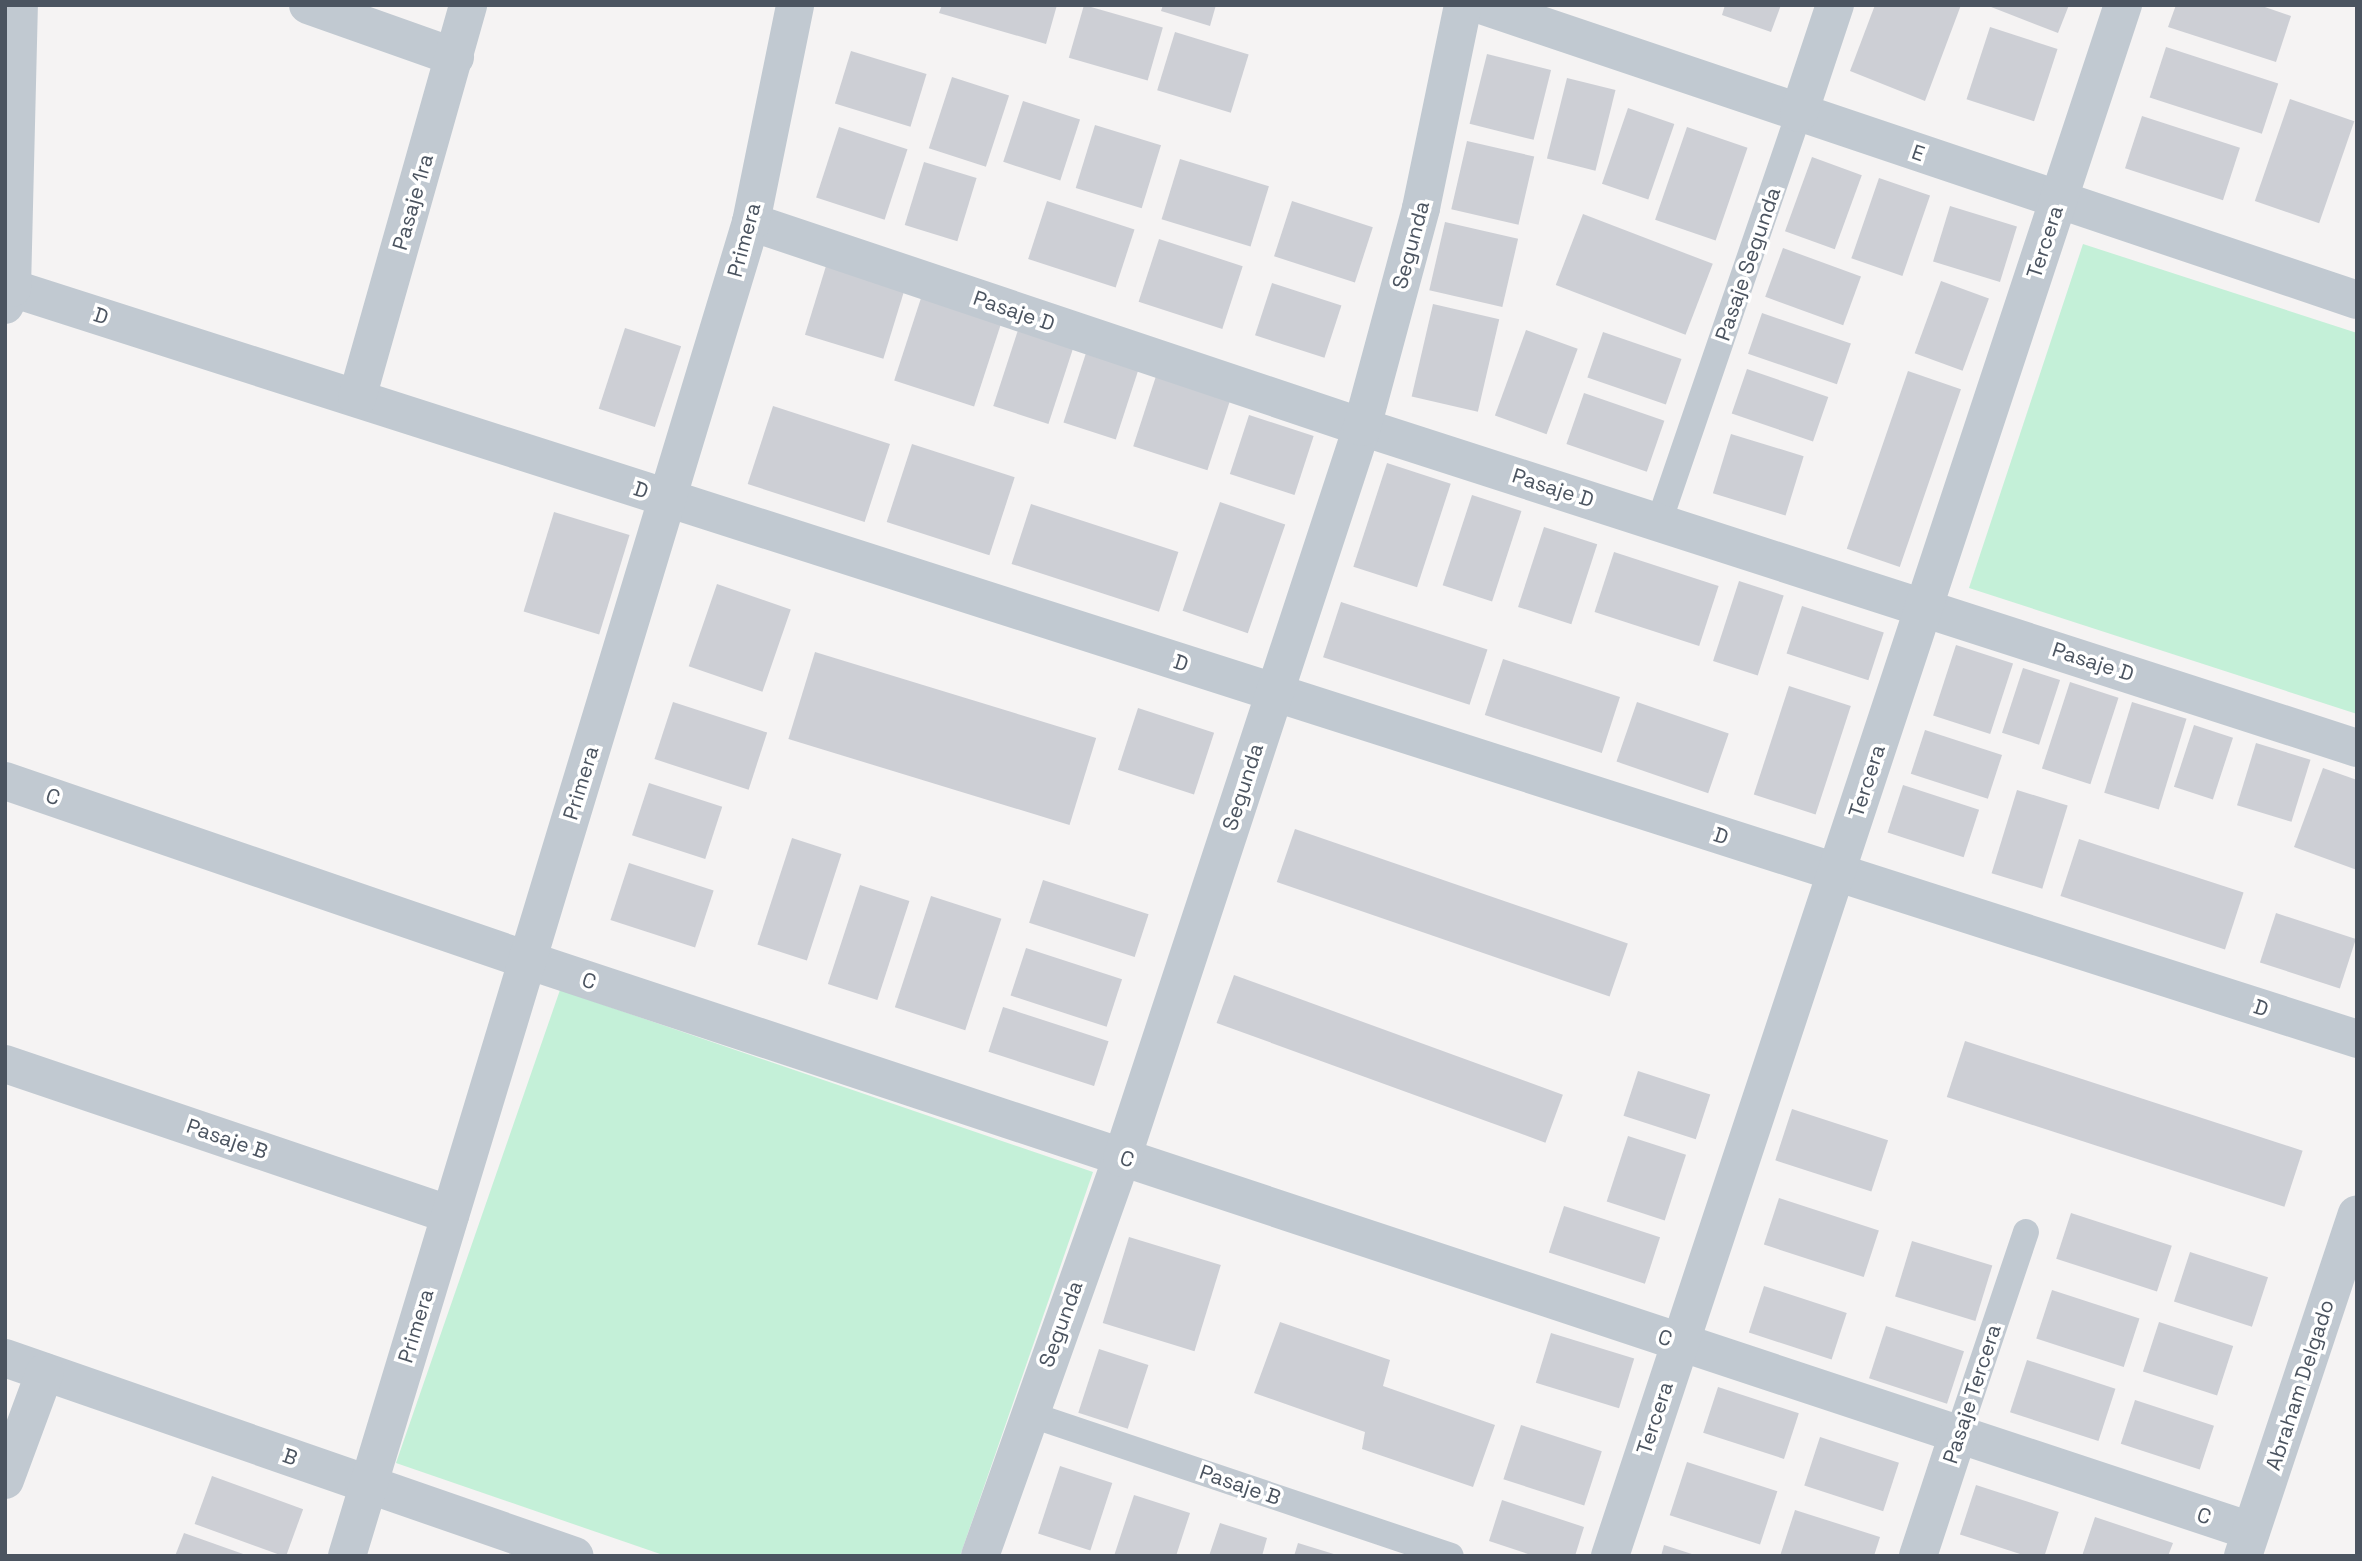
<!DOCTYPE html>
<html>
<head>
<meta charset="utf-8">
<style>
  body { margin:0 }
  #map { position:relative; width:2362px; height:1561px; overflow:hidden; background:#f5f3f3; font-family:"Space Grotesk",sans-serif }
  div>[style] { position:absolute }
  .green>* { inset:0; background:#c4f0d8 }
  .building>* { inset:0; background:#cdcfd5; transform-origin:0 0 }
  .service>* { height:26px; margin:-13px; padding:0 13px; transform-origin:13px; border-radius:13px; background:#c1c9d1 }
  .minor>* { height:38px; margin:-19px; padding:0 19px; transform-origin:19px; border-radius:19px; background:#c1c9d1 }
  .tertiary>* { height:38px; margin:-19px; padding:0 19px; transform-origin:19px; border-radius:19px; background:#c1c9d1 }
  span { translate:-50% -50%; white-space:nowrap; text-align:center; line-height:1.15; -webkit-text-stroke:7px #fff; paint-order:stroke }
  .street-label { font-size:21px; color:#4b5460 }
  .frame { position:absolute; inset:0; border:7px solid #4b5460; pointer-events:none }
</style>
</head>
<body>
<div id="map">
  <div class="green">
    <div style="clip-path:polygon(2083px 244px,2357px 333px,2357px 714px,1969px 588px)"></div>
    <div style="clip-path:polygon(560px 990px,1093px 1172px,960px 1556px,666px 1556px,396px 1463px)"></div>
  </div>
  <div class="building">
    <div style="clip-path:polygon(942px 5px,1057px 5px,1046px 44px,939px 13px)"></div>
    <div style="left:1084px;top:5px;width:82px;height:55px;rotate:16deg"></div>
    <div style="clip-path:polygon(1163px 5px,1216px 5px,1210px 26px,1161px 11px)"></div>
    <div style="clip-path:polygon(1725px 5px,1781px 5px,1771px 32px,1722px 15px)"></div>
    <div style="clip-path:polygon(1875px 5px,1961px 5px,1925px 101px,1850px 71px)"></div>
    <div style="clip-path:polygon(1986px 5px,2069px 5px,2058px 33px)"></div>
    <div style="clip-path:polygon(2176px 5px,2259px 5px,2291px 16px,2276px 62px,2168px 27px)"></div>
    <div style="left:1990px;top:27px;width:71px;height:76px;rotate:18deg"></div>
    <div style="left:1175px;top:32px;width:77px;height:61px;rotate:17deg"></div>
    <div style="left:2166px;top:47px;width:118px;height:53px;rotate:18deg"></div>
    <div style="left:851px;top:51px;width:79px;height:55px;rotate:17deg"></div>
    <div style="left:1487px;top:54px;width:66px;height:72px;rotate:14deg"></div>
    <div style="left:952px;top:77px;width:60px;height:75px;rotate:18deg"></div>
    <div style="left:1567px;top:78px;width:50px;height:83px;rotate:14deg"></div>
    <div style="left:2290px;top:99px;width:68px;height:108px;rotate:19deg"></div>
    <div style="left:1023px;top:101px;width:60px;height:64px;rotate:18deg"></div>
    <div style="left:1628px;top:108px;width:49px;height:80px;rotate:19deg"></div>
    <div style="left:2142px;top:116px;width:103px;height:55px;rotate:18deg"></div>
    <div style="left:1095px;top:125px;width:69px;height:66px;rotate:17deg"></div>
    <div style="left:839px;top:127px;width:72px;height:74px;rotate:18deg"></div>
    <div style="left:1687px;top:127px;width:64px;height:98px;rotate:19deg"></div>
    <div style="left:1467px;top:141px;width:69px;height:70px;rotate:13deg"></div>
    <div style="left:1812px;top:157px;width:53px;height:79px;rotate:20deg"></div>
    <div style="left:1180px;top:159px;width:93px;height:63px;rotate:17deg"></div>
    <div style="left:924px;top:162px;width:55px;height:66px;rotate:17deg"></div>
    <div style="left:1879px;top:178px;width:54px;height:85px;rotate:19deg"></div>
    <div style="left:1047px;top:201px;width:92px;height:61px;rotate:18deg"></div>
    <div style="left:1292px;top:201px;width:85px;height:58px;rotate:18deg"></div>
    <div style="left:1950px;top:206px;width:70px;height:58px;rotate:17deg"></div>
    <div style="left:1583px;top:214px;width:139px;height:76px;rotate:21deg"></div>
    <div style="left:1445px;top:222px;width:75px;height:70px;rotate:13deg"></div>
    <div style="left:1159px;top:239px;width:88px;height:66px;rotate:18deg"></div>
    <div style="left:1783px;top:248px;width:83px;height:52px;rotate:20deg"></div>
    <div style="left:826px;top:266px;width:82px;height:72px;rotate:17deg"></div>
    <div style="left:1941px;top:281px;width:51px;height:77px;rotate:20deg"></div>
    <div style="left:1272px;top:283px;width:73px;height:55px;rotate:18deg"></div>
    <div style="left:922px;top:295px;width:84px;height:90px;rotate:18deg"></div>
    <div style="left:1433px;top:304px;width:68px;height:95px;rotate:13deg"></div>
    <div style="left:1762px;top:313px;width:94px;height:43px;rotate:19deg"></div>
    <div style="left:625px;top:328px;width:59px;height:85px;rotate:18deg"></div>
    <div style="left:1018px;top:330px;width:58px;height:80px;rotate:18deg"></div>
    <div style="left:1526px;top:330px;width:55px;height:91px;rotate:20deg"></div>
    <div style="left:1603px;top:332px;width:83px;height:48px;rotate:19deg"></div>
    <div style="left:1086px;top:353px;width:55px;height:73px;rotate:18deg"></div>
    <div style="left:1747px;top:369px;width:86px;height:47px;rotate:19deg"></div>
    <div style="left:1908px;top:371px;width:56px;height:188px;rotate:19deg"></div>
    <div style="left:1157px;top:373px;width:78px;height:77px;rotate:18deg"></div>
    <div style="left:1584px;top:393px;width:85px;height:54px;rotate:19deg"></div>
    <div style="left:773px;top:406px;width:123px;height:82px;rotate:18deg"></div>
    <div style="left:1249px;top:415px;width:68px;height:62px;rotate:18deg"></div>
    <div style="left:1731px;top:434px;width:76px;height:62px;rotate:17deg"></div>
    <div style="left:912px;top:444px;width:108px;height:82px;rotate:18deg"></div>
    <div style="left:1387px;top:463px;width:67px;height:109px;rotate:18deg"></div>
    <div style="left:1472px;top:495px;width:52px;height:95px;rotate:18deg"></div>
    <div style="left:1220px;top:502px;width:69px;height:115px;rotate:19deg"></div>
    <div style="left:1031px;top:504px;width:155px;height:63px;rotate:18deg"></div>
    <div style="left:554px;top:512px;width:79px;height:104px;rotate:17deg"></div>
    <div style="left:1544px;top:527px;width:56px;height:84px;rotate:18deg"></div>
    <div style="left:1614px;top:552px;width:110px;height:63px;rotate:18deg"></div>
    <div style="left:1739px;top:581px;width:47px;height:84px;rotate:18deg"></div>
    <div style="left:717px;top:584px;width:78px;height:87px;rotate:19deg"></div>
    <div style="left:1341px;top:602px;width:154px;height:58px;rotate:18deg"></div>
    <div style="left:1802px;top:606px;width:86px;height:50px;rotate:18deg"></div>
    <div style="left:1956px;top:645px;width:60px;height:74px;rotate:18deg"></div>
    <div style="left:815px;top:652px;width:294px;height:91px;rotate:17deg"></div>
    <div style="left:1503px;top:659px;width:123px;height:59px;rotate:18deg"></div>
    <div style="left:2023px;top:668px;width:39px;height:68px;rotate:18deg"></div>
    <div style="left:2070px;top:682px;width:51px;height:91px;rotate:18deg"></div>
    <div style="left:1789px;top:686px;width:65px;height:114px;rotate:18deg"></div>
    <div style="left:673px;top:702px;width:99px;height:60px;rotate:18deg"></div>
    <div style="left:1637px;top:702px;width:97px;height:63px;rotate:19deg"></div>
    <div style="left:2132px;top:702px;width:57px;height:95px;rotate:17deg"></div>
    <div style="left:1138px;top:708px;width:80px;height:65px;rotate:18deg"></div>
    <div style="left:2194px;top:725px;width:41px;height:65px;rotate:18deg"></div>
    <div style="left:1925px;top:730px;width:81px;height:46px;rotate:18deg"></div>
    <div style="left:2256px;top:743px;width:57px;height:65px;rotate:17deg"></div>
    <div style="clip-path:polygon(2323px 768px,2357px 780px,2357px 870px,2294px 847px)"></div>
    <div style="left:649px;top:783px;width:77px;height:55px;rotate:18deg"></div>
    <div style="left:1903px;top:785px;width:80px;height:50px;rotate:18deg"></div>
    <div style="left:2017px;top:790px;width:53px;height:87px;rotate:17deg"></div>
    <div style="left:1295px;top:829px;width:352px;height:56px;rotate:19deg"></div>
    <div style="left:792px;top:838px;width:52px;height:112px;rotate:18deg"></div>
    <div style="left:2079px;top:839px;width:173px;height:60px;rotate:18deg"></div>
    <div style="left:629px;top:863px;width:89px;height:60px;rotate:18deg"></div>
    <div style="left:1043px;top:880px;width:111px;height:45px;rotate:18deg"></div>
    <div style="left:860px;top:885px;width:52px;height:104px;rotate:18deg"></div>
    <div style="left:931px;top:896px;width:74px;height:117px;rotate:18deg"></div>
    <div style="left:2276px;top:913px;width:84px;height:52px;rotate:18deg"></div>
    <div style="left:1026px;top:948px;width:101px;height:50px;rotate:18deg"></div>
    <div style="left:1234px;top:975px;width:350px;height:51px;rotate:20deg"></div>
    <div style="left:1003px;top:1007px;width:111px;height:47px;rotate:18deg"></div>
    <div style="left:1965px;top:1041px;width:355px;height:59px;rotate:18deg"></div>
    <div style="left:1638px;top:1071px;width:76px;height:47px;rotate:18deg"></div>
    <div style="left:1792px;top:1109px;width:101px;height:54px;rotate:18deg"></div>
    <div style="left:1628px;top:1136px;width:61px;height:69px;rotate:18deg"></div>
    <div style="left:1779px;top:1198px;width:105px;height:49px;rotate:18deg"></div>
    <div style="left:1564px;top:1206px;width:101px;height:49px;rotate:18deg"></div>
    <div style="left:2071px;top:1213px;width:106px;height:48px;rotate:18deg"></div>
    <div style="left:1129px;top:1237px;width:96px;height:90px;rotate:17deg"></div>
    <div style="left:1912px;top:1241px;width:84px;height:58px;rotate:17deg"></div>
    <div style="left:2190px;top:1252px;width:82px;height:52px;rotate:18deg"></div>
    <div style="left:1764px;top:1286px;width:87px;height:49px;rotate:18deg"></div>
    <div style="left:2052px;top:1290px;width:92px;height:51px;rotate:18deg"></div>
    <div style="clip-path:polygon(1280px 1322px,1390px 1360px,1383px 1386px,1495px 1425px,1473px 1487px,1362px 1449px,1365px 1432px,1254px 1393px)"></div>
    <div style="left:2159px;top:1322px;width:78px;height:52px;rotate:18deg"></div>
    <div style="left:1886px;top:1326px;width:82px;height:55px;rotate:18deg"></div>
    <div style="left:1551px;top:1333px;width:87px;height:52px;rotate:17deg"></div>
    <div style="left:1099px;top:1349px;width:52px;height:67px;rotate:18deg"></div>
    <div style="left:2027px;top:1360px;width:93px;height:55px;rotate:18deg"></div>
    <div style="left:1718px;top:1387px;width:85px;height:48px;rotate:18deg"></div>
    <div style="left:2135px;top:1400px;width:83px;height:46px;rotate:18deg"></div>
    <div style="left:1521px;top:1425px;width:85px;height:57px;rotate:18deg"></div>
    <div style="left:1820px;top:1437px;width:83px;height:51px;rotate:18deg"></div>
    <div style="left:1687px;top:1462px;width:95px;height:56px;rotate:18deg"></div>
    <div style="left:1060px;top:1466px;width:55px;height:71px;rotate:18deg"></div>
    <div style="left:212px;top:1476px;width:97px;height:51px;rotate:20deg"></div>
    <div style="left:1976px;top:1485px;width:87px;height:52px;rotate:18deg"></div>
    <div style="clip-path:polygon(1134px 1495px,1190px 1513px,1176px 1556px,1114px 1556px)"></div>
    <div style="clip-path:polygon(1502px 1500px,1584px 1527px,1575px 1556px,1534px 1556px,1489px 1541px)"></div>
    <div style="clip-path:polygon(1795px 1510px,1880px 1537px,1874px 1556px,1780px 1556px)"></div>
    <div style="clip-path:polygon(2095px 1517px,2173px 1543px,2168px 1556px,2082px 1556px)"></div>
    <div style="clip-path:polygon(1220px 1523px,1267px 1538px,1262px 1556px,1209px 1556px)"></div>
    <div style="clip-path:polygon(184px 1533px,246px 1555px,246px 1556px,175px 1556px)"></div>
    <div style="clip-path:polygon(1298px 1543px,1337px 1555px,1337px 1556px,1294px 1556px)"></div>
    <div style="clip-path:polygon(1664px 1545px,1695px 1555px,1695px 1556px,1661px 1556px)"></div>
  </div>
  <div class="service">
    <div style="left:1659px;top:522px;width:432px;rotate:-71.1deg"></div>
    <div style="left:1029px;top:1414px;width:445px;rotate:18.6deg"></div>
    <div style="left:1958px;top:1434px;width:213px;rotate:-71.4deg"></div>
  </div>
  <div class="minor">
    <div style="left:308px;top:5px;width:156px;rotate:19.5deg"></div>
    <div style="left:1481px;top:5px;width:924px;rotate:18.61deg"></div>
    <div style="left:1799px;top:113px;width:114px;rotate:-71.6deg"></div>
    <div style="left:751px;top:222px;width:644px;rotate:18.55deg"></div>
    <div style="left:1362px;top:427px;width:1045px;rotate:17.88deg"></div>
    <div style="left:5px;top:286px;width:2470px;rotate:17.75deg"></div>
    <div style="left:5px;top:305px;width:18px;rotate:-68deg"></div>
    <div style="left:12px;top:288px;width:283px;rotate:-88.6deg"></div>
    <div style="left:357px;top:398px;width:408px;rotate:-74.2deg"></div>
    <div style="left:5px;top:781px;width:552px;rotate:18.93deg"></div>
    <div style="left:527px;top:960px;width:1816px;rotate:18.33deg"></div>
    <div style="left:5px;top:1064px;width:470px;rotate:18.7deg"></div>
    <div style="left:5px;top:1358px;width:603px;rotate:19.16deg"></div>
    <div style="left:5px;top:1480px;width:115px;rotate:-69.7deg"></div>
    <div style="left:347px;top:1556px;width:1394px;rotate:-73.15deg"></div>
    <div style="left:751px;top:222px;width:221px;rotate:-78.5deg"></div>
    <div style="left:980px;top:1556px;width:423px;rotate:-70.4deg"></div>
    <div style="left:1122px;top:1158px;width:769px;rotate:-71.82deg"></div>
    <div style="left:1362px;top:427px;width:227px;rotate:-74.9deg"></div>
    <div style="left:1421px;top:208px;width:207px;rotate:-78.3deg"></div>
    <div style="left:1610px;top:1556px;width:1634px;rotate:-71.7deg"></div>
    <div style="left:1918px;top:1556px;width:128px;rotate:-71.8deg"></div>
  </div>
  <div class="tertiary">
    <div style="left:2243px;top:1556px;width:360px;rotate:-71.6deg"></div>
  </div>
  <div class="street-label">
    <span style="left:1918px;top:153px;rotate:19deg">E</span>
    <span style="left:413px;top:202px;rotate:-74deg">Pasaje 1ra</span>
    <span style="left:744px;top:240px;rotate:-75deg">Primera</span>
    <span style="left:2045px;top:242px;rotate:-72deg">Tercera</span>
    <span style="left:1411px;top:245px;rotate:-75deg">Segunda</span>
    <span style="left:1748px;top:264px;rotate:-71deg">Pasaje Segunda</span>
    <span style="left:1014px;top:311px;rotate:19deg">Pasaje D</span>
    <span style="left:101px;top:316px;rotate:18deg">D</span>
    <span style="left:1553px;top:488px;rotate:18deg">Pasaje D</span>
    <span style="left:641px;top:490px;rotate:18deg">D</span>
    <span style="left:2093px;top:662px;rotate:18deg">Pasaje D</span>
    <span style="left:1181px;top:663px;rotate:18deg">D</span>
    <span style="left:1867px;top:781px;rotate:-72deg">Tercera</span>
    <span style="left:581px;top:783px;rotate:-73deg">Primera</span>
    <span style="left:1243px;top:787px;rotate:-72deg">Segunda</span>
    <span style="left:53px;top:797px;rotate:19deg">C</span>
    <span style="left:1721px;top:836px;rotate:18deg">D</span>
    <span style="left:589px;top:981px;rotate:18deg">C</span>
    <span style="left:2261px;top:1008px;rotate:18deg">D</span>
    <span style="left:227px;top:1139px;rotate:19deg">Pasaje B</span>
    <span style="left:1127px;top:1159px;rotate:18deg">C</span>
    <span style="left:1061px;top:1324px;rotate:-70deg">Segunda</span>
    <span style="left:416px;top:1326px;rotate:-73deg">Primera</span>
    <span style="left:1665px;top:1338px;rotate:18deg">C</span>
    <span style="left:2300px;top:1385px;rotate:-72deg">Abraham Delgado</span>
    <span style="left:1972px;top:1394px;rotate:-72deg">Pasaje Tercera</span>
    <span style="left:1655px;top:1418px;rotate:-72deg">Tercera</span>
    <span style="left:290px;top:1457px;rotate:19deg">B</span>
    <span style="left:1240px;top:1485px;rotate:19deg">Pasaje B</span>
    <span style="left:2204px;top:1516px;rotate:18deg">C</span>
  </div>
  <div class="frame"></div>
</div>
</body>
</html>
